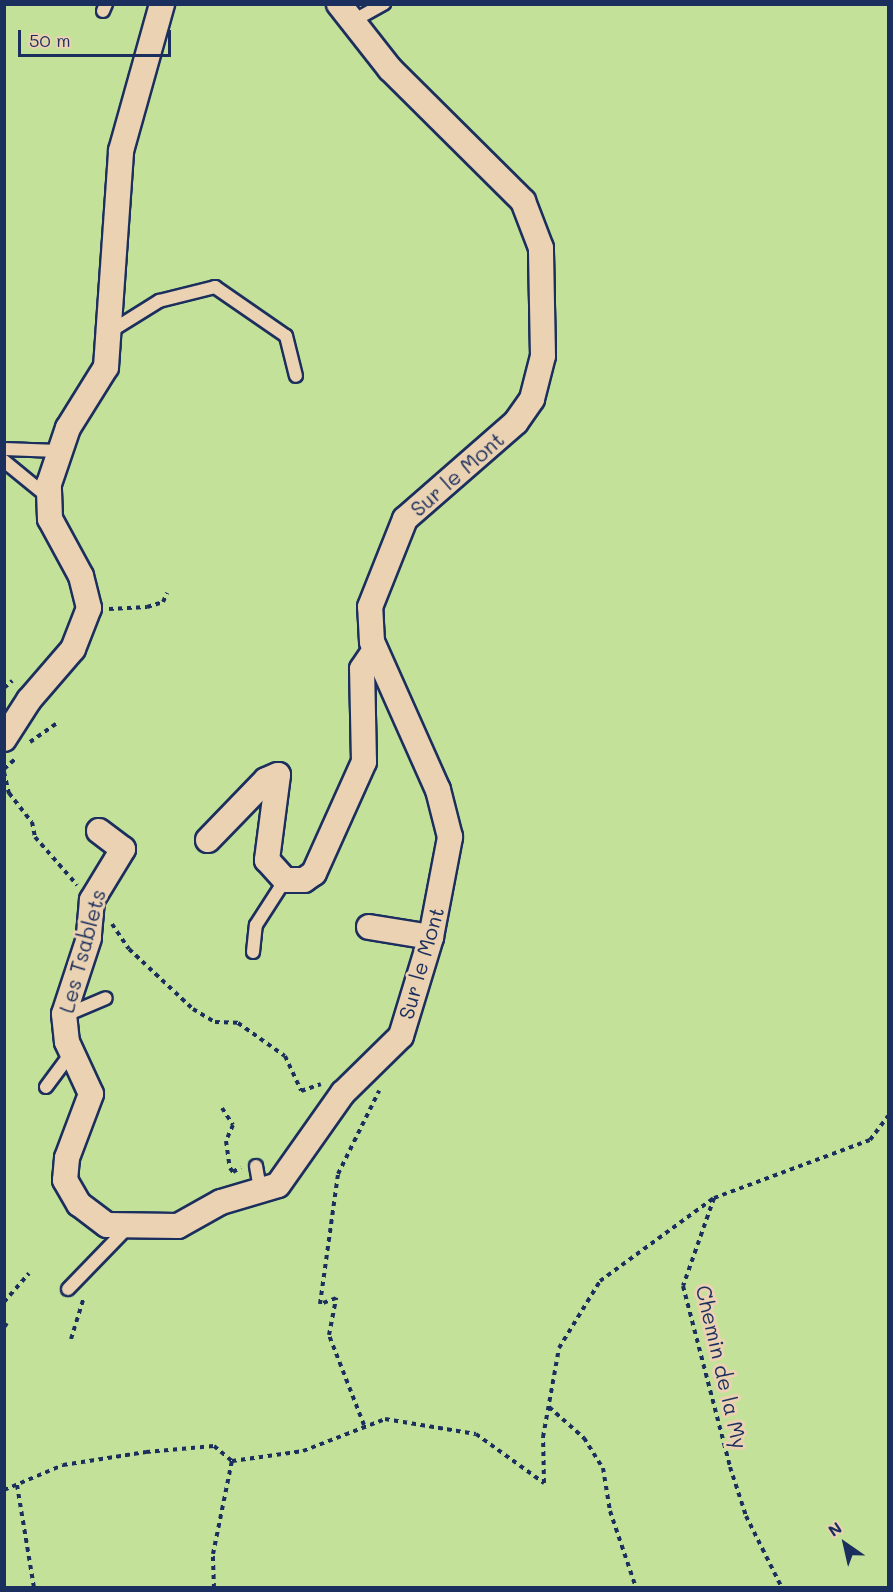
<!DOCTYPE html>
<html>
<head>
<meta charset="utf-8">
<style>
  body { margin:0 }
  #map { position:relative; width:893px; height:1592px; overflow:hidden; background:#e1ccbc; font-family:Mali,sans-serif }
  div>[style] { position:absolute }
  .green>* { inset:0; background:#c3e199; transform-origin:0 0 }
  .path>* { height:4px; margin-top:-2px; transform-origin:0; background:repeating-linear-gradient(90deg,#1b2f5e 0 4.5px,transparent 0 9px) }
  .roads { filter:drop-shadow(2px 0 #1b2f5e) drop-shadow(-2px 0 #1b2f5e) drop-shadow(0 2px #1b2f5e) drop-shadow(0 -2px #1b2f5e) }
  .lane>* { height:12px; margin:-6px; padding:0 6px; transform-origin:6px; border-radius:6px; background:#ead2b2 }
  .street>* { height:24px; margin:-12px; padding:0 12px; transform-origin:12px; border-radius:12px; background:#ead2b2 }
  span { translate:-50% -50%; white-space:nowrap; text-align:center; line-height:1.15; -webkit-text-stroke:6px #ead2b2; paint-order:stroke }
  .street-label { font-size:21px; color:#1b2f5e }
  .frame { position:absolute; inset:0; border:6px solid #1b2f5e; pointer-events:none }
  .north { position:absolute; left:815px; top:1514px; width:60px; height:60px; -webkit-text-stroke:4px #ead2b2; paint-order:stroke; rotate:326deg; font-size:16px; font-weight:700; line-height:24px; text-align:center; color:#1b2f5e }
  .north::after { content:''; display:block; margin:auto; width:21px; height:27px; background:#1b2f5e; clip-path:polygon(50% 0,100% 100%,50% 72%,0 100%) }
  .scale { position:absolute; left:18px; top:30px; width:153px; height:27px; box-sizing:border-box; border:3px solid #1b2f5e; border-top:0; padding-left:8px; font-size:18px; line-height:21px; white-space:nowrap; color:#1b2f5e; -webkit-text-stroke:4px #ead2b2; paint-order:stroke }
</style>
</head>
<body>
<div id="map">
  <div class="green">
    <div style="left:5px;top:5px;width:883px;height:1582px"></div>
  </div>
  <div class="path">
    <div style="left:109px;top:609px;width:38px;rotate:-3deg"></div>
    <div style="left:147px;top:607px;width:17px;rotate:-17deg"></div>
    <div style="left:163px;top:602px;width:10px;rotate:-66deg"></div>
    <div style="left:4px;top:688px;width:11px;rotate:-41deg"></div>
    <div style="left:30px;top:742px;width:32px;rotate:-35deg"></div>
    <div style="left:4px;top:769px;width:15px;rotate:-42deg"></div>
    <div style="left:4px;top:772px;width:22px;rotate:77deg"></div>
    <div style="left:9px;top:793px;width:37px;rotate:52deg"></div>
    <div style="left:32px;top:822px;width:15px;rotate:79deg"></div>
    <div style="left:35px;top:837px;width:64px;rotate:48.8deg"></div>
    <div style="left:112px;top:924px;width:30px;rotate:56deg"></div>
    <div style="left:129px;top:949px;width:88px;rotate:43.2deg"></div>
    <div style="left:193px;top:1009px;width:26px;rotate:31deg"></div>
    <div style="left:215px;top:1022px;width:23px;rotate:2deg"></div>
    <div style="left:238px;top:1023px;width:57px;rotate:35.1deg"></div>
    <div style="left:285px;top:1056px;width:38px;rotate:65deg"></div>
    <div style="left:301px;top:1091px;width:21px;rotate:-19deg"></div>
    <div style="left:222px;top:1108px;width:20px;rotate:57deg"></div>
    <div style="left:233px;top:1125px;width:17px;rotate:114deg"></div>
    <div style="left:226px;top:1141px;width:27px;rotate:82deg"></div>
    <div style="left:230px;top:1168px;width:5px;rotate:53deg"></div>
    <div style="left:233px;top:1172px;width:9px;rotate:-32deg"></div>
    <div style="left:714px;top:1198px;width:93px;rotate:109.4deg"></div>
    <div style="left:683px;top:1286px;width:187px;rotate:75.4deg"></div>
    <div style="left:730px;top:1467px;width:52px;rotate:71.9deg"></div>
    <div style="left:746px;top:1516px;width:80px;rotate:63.4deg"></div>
    <div style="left:4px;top:1302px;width:38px;rotate:-49deg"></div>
    <div style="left:4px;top:1324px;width:4px;rotate:27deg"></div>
    <div style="left:71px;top:1339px;width:44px;rotate:-72.8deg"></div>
    <div style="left:549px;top:1407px;width:47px;rotate:41.5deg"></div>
    <div style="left:584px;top:1438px;width:36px;rotate:58deg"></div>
    <div style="left:603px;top:1468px;width:44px;rotate:80.8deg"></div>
    <div style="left:610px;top:1511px;width:81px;rotate:71.3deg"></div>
    <div style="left:364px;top:1425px;width:97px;rotate:-111.3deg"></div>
    <div style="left:329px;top:1335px;width:38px;rotate:-79deg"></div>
    <div style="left:336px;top:1298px;width:17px;rotate:159deg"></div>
    <div style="left:320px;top:1304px;width:131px;rotate:-82.1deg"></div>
    <div style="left:338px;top:1174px;width:93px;rotate:-63.7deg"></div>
    <div style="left:17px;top:1485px;width:104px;rotate:80.6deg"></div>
    <div style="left:4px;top:1490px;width:64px;rotate:-23deg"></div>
    <div style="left:63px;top:1465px;width:84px;rotate:-8.9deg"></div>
    <div style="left:146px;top:1452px;width:68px;rotate:-5deg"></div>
    <div style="left:214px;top:1446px;width:23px;rotate:40deg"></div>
    <div style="left:232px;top:1461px;width:72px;rotate:-8deg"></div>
    <div style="left:303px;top:1451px;width:88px;rotate:-21.3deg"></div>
    <div style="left:385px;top:1419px;width:92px;rotate:9.4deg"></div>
    <div style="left:476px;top:1434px;width:84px;rotate:35.8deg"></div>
    <div style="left:544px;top:1483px;width:46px;rotate:-91.2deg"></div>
    <div style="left:543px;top:1437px;width:90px;rotate:-79.8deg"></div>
    <div style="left:559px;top:1348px;width:79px;rotate:-58.5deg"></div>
    <div style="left:600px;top:1281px;width:141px;rotate:-36.1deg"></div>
    <div style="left:714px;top:1198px;width:166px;rotate:-20.4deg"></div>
    <div style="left:870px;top:1140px;width:30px;rotate:-53deg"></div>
    <div style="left:214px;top:1588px;width:34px;rotate:-92deg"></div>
    <div style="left:213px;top:1554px;width:95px;rotate:-78.5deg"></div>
  </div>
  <div class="roads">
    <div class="lane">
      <div style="left:103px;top:11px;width:8px;rotate:-67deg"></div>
      <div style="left:351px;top:22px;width:38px;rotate:-29deg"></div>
      <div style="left:111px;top:331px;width:57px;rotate:-32deg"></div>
      <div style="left:159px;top:301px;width:58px;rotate:-14deg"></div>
      <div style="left:215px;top:287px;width:86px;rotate:34.6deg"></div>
      <div style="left:286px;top:336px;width:41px;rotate:76deg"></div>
      <div style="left:4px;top:449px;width:54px;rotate:2.1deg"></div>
      <div style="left:4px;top:461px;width:57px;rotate:39.3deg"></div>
      <div style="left:253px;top:952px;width:27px;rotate:-84deg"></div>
      <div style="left:256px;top:925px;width:54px;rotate:-57.2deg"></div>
      <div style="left:66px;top:1015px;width:43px;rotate:-23deg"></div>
      <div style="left:46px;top:1087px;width:44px;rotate:-53.4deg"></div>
      <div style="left:256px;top:1166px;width:22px;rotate:80deg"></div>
      <div style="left:68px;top:1289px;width:88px;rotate:-45.9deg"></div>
    </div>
    <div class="street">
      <div style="left:4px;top:739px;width:46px;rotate:-57.3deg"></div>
      <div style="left:29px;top:700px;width:67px;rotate:-49.2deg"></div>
      <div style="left:73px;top:649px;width:44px;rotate:-68.7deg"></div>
      <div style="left:89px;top:608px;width:33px;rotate:-104deg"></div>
      <div style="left:81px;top:576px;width:65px;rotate:-118.5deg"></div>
      <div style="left:50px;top:519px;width:35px;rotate:-92deg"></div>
      <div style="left:49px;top:484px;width:59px;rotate:-71.3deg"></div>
      <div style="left:68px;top:428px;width:72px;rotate:-58.1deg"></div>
      <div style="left:106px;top:367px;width:217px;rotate:-86deg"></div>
      <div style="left:121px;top:151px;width:153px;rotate:-74.4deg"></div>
      <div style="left:99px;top:831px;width:30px;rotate:37deg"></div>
      <div style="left:123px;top:849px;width:60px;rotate:121.3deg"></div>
      <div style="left:92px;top:900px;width:38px;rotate:95deg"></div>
      <div style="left:89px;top:938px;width:80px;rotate:108.2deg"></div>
      <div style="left:64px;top:1014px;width:28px;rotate:84deg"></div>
      <div style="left:67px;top:1042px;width:57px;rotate:65.2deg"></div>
      <div style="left:91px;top:1094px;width:68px;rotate:110.6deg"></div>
      <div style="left:67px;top:1158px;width:22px;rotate:95deg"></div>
      <div style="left:65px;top:1180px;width:28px;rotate:60deg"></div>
      <div style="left:79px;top:1204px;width:35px;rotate:37deg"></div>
      <div style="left:107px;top:1225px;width:71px;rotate:0.8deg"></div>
      <div style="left:178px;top:1226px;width:49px;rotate:-29.2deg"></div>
      <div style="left:221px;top:1202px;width:59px;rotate:-16.6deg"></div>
      <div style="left:278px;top:1185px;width:113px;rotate:-54.8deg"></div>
      <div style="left:343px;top:1093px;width:81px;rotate:-44.5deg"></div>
      <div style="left:401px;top:1036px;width:103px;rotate:-73.1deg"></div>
      <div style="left:431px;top:937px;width:102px;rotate:-79.2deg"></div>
      <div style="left:450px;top:837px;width:49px;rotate:-104.3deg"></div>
      <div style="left:438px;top:790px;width:162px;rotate:-114deg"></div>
      <div style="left:372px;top:642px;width:35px;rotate:-93deg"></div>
      <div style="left:370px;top:607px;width:95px;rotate:-68.3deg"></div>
      <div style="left:405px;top:519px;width:147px;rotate:-41.1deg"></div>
      <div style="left:516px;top:422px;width:28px;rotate:-55deg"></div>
      <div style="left:532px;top:399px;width:44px;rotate:-75.7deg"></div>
      <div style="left:543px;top:356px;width:108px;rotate:-91.1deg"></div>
      <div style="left:541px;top:248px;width:50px;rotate:-111deg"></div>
      <div style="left:523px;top:201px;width:187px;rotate:-135.2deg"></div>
      <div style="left:390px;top:69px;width:83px;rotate:-128.1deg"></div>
      <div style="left:208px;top:840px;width:83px;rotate:-46deg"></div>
      <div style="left:266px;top:780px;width:13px;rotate:-23deg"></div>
      <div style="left:278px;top:775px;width:86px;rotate:97.4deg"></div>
      <div style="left:267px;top:860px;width:27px;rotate:48deg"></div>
      <div style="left:285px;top:880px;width:19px"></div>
      <div style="left:304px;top:880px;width:12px;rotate:-35deg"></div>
      <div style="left:314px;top:873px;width:122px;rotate:-65.8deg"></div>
      <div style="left:364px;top:762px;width:93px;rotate:-91.2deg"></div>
      <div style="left:362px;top:669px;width:23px;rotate:-56deg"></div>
      <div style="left:369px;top:927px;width:63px;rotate:9.2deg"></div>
    </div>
  </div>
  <div class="street-label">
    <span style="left:457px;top:474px;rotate:-41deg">Sur le Mont</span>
    <span style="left:82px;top:951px;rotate:-75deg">Les Tsablets</span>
    <span style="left:421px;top:963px;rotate:-74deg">Sur le Mont</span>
    <span style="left:722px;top:1367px;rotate:77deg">Chemin de la My</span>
  </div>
  <div class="frame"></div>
  <div class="north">N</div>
  <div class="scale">50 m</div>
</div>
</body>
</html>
